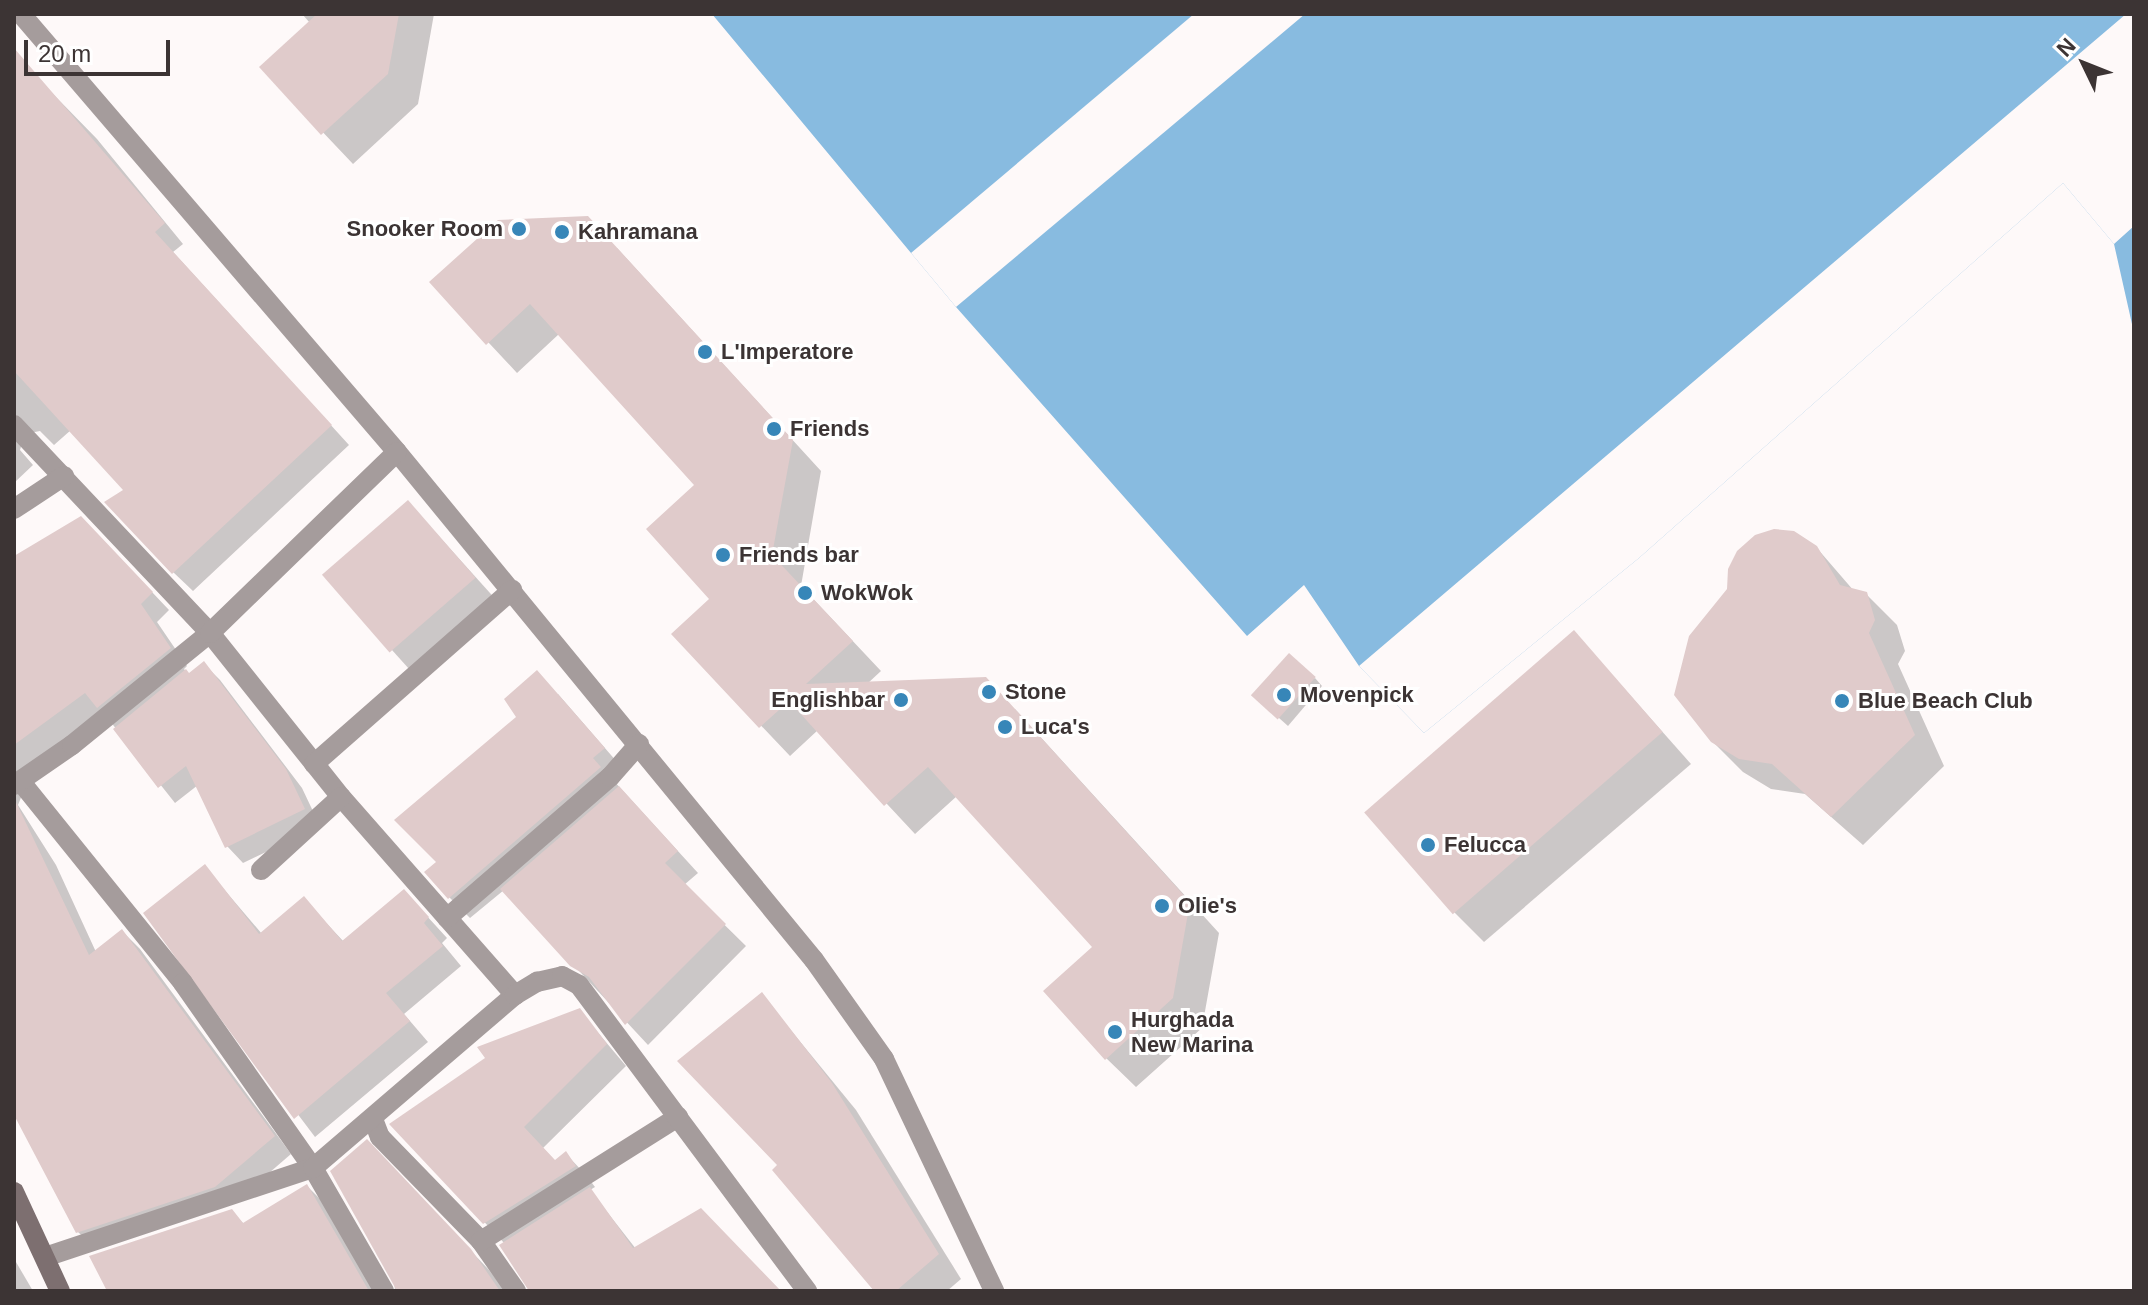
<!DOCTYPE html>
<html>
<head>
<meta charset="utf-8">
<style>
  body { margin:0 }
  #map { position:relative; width:2148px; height:1305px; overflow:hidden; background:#fef9f9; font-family:Helvetica,sans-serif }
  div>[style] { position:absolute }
  .water>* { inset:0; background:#88bbe0 }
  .pier>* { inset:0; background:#fef9f9 }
  .shadow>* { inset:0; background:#0003; transform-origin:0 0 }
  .building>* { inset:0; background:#e0cbcb; transform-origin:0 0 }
  .street>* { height:20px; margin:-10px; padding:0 10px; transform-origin:10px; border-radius:10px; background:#a59c9c }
  .secondary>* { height:20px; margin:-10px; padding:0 10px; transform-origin:10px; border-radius:10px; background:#7d6f70 }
  .dots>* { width:22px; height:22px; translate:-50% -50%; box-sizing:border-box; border:4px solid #fff; border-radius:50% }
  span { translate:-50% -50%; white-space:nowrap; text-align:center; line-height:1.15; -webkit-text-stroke:6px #fff; paint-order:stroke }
  .poi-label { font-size:22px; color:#3c3434; font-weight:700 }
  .right { translate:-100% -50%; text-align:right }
  .left { translate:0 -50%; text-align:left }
  .frame { position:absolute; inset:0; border:16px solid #3c3434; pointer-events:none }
  .north { position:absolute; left:2044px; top:24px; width:80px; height:80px; -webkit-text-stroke:6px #fff; paint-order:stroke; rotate:313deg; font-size:22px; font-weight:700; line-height:32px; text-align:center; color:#3c3434 }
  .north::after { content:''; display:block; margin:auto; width:28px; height:36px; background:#3c3434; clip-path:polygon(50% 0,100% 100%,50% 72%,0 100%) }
  .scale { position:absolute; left:24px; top:40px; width:146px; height:36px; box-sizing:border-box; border:4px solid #3c3434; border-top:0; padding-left:10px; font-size:24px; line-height:28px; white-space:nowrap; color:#3c3434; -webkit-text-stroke:6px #fff; paint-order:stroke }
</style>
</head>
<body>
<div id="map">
  <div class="water">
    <div style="clip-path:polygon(712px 14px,2134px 14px,2134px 333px,2114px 244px,2063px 183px,1639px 558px,1424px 733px,1359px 666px,1304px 585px,1247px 636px,956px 307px)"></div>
  </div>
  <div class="pier">
    <div style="clip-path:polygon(1194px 14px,1305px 14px,956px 307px,911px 253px)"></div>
    <div style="clip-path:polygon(2126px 14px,2134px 14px,2134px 226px,2114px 244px,2063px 183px,1639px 558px,1424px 733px,1359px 666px)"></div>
  </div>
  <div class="shadow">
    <div style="clip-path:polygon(302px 14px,434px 14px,418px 104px,353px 164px,261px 67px,310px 23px)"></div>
    <div style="clip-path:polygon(14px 54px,97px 139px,183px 244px,173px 252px,349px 445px,193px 591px,173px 572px,127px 490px,71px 430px,54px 445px,40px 431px,25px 434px,20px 450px,33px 465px,14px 483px)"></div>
    <div style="clip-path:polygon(617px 248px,821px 471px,801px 586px,881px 671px,867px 684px,1015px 709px,1219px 933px,1202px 1028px,1136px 1087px,1106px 1058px,1094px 947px,957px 796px,915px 834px,818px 730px,790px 756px,674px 634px,711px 599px,696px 485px,559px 334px,517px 373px,432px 282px)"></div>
    <div style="left:408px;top:502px;width:135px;height:111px;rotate:48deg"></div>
    <div style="clip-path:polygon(99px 536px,169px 610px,157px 622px,187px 666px,184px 669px,189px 675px,204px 664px,220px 680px,302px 788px,320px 826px,243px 863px,227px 846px,198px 785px,175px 803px,102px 711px,22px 795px,18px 805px,56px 865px,96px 952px,122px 931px,140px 949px,291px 1154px,233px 1204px,96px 1249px,78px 1232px,14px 1093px,14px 559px)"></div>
    <div style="clip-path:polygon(1816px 547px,1854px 591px,1866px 594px,1897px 625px,1905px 651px,1898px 664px,1944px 766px,1863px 845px,1805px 794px,1771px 789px,1743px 772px,1712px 741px)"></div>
    <div style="clip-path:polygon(1574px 632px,1691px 764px,1484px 942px,1454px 912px)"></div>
    <div style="clip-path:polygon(1315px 678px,1322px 686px,1288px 726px,1262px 703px)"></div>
    <div style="clip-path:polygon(558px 694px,624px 770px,613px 780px,698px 873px,684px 885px,746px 946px,648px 1045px,504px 890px,470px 918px,449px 897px,439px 862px)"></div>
    <div style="clip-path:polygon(205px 867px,262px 934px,304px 899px,344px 942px,404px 891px,447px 938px,442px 943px,461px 966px,404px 1014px,428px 1042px,315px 1137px,146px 913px)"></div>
    <div style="clip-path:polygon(762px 995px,856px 1110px,961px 1279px,947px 1291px,877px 1291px,779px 1165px)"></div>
    <div style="clip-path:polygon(579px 1010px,626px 1066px,543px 1148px,556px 1162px,566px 1154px,586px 1175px,595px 1187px,590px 1190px,636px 1249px,779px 1291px,530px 1291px,505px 1244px,392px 1124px)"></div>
    <div style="clip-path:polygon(385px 1160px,489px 1270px,505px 1291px,395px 1291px)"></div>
    <div style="clip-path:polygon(307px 1186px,325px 1204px,375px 1291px,109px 1291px,231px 1211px,244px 1224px)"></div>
    <div style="clip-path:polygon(14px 1261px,16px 1262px,33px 1291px,14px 1291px)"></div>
  </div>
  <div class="building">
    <div style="clip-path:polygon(317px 14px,399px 14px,388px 74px,321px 135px,259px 67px)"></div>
    <div style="clip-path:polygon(14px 48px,165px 223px,155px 232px,332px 425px,172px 574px,104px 502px,123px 490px,14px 371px)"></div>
    <div style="clip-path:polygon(588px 216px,793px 440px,772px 555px,853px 641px,806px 684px,986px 677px,1190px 902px,1173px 998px,1105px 1060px,1043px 991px,1092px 947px,928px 767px,884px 806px,789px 701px,759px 728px,671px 634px,709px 599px,646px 529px,694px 485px,530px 304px,486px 345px,429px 282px,498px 220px)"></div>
    <div style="left:408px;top:500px;width:103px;height:114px;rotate:49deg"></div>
    <div style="clip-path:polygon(81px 516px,153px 592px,141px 604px,171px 648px,97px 708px,85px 693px,14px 745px,14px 556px)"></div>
    <div style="clip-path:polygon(1774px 529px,1794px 531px,1817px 546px,1840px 585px,1867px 592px,1875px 620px,1869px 633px,1915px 735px,1831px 817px,1772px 764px,1739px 759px,1711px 742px,1674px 695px,1689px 636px,1727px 589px,1728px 569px,1737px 551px,1755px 535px)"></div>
    <div style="left:1574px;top:630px;width:135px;height:278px;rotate:49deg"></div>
    <div style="left:1289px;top:653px;width:36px;height:57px;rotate:42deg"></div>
    <div style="clip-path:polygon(204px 661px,286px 769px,305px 809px,225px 848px,186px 766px,158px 788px,113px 729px,186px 669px,189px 673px)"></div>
    <div style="clip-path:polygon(537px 670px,605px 748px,593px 758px,601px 767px,448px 899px,424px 872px,436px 862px,394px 820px,516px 717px,504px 699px)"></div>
    <div style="clip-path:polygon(619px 786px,678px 851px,665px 863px,726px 924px,625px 1025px,589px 977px,570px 966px,500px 889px)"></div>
    <div style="clip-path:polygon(14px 798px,89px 955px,122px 929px,275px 1136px,215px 1187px,76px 1233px,14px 1115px)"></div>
    <div style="clip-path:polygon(205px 864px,259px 934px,304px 896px,342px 941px,404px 889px,429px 917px,424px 923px,443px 946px,386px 993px,410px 1021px,294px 1119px,143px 913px)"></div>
    <div style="clip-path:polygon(762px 992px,832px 1083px,939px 1254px,896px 1291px,874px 1291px,772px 1170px,777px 1165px,677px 1061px)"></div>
    <div style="clip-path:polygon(580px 1008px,607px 1044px,524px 1127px,555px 1160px,566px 1151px,576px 1166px,483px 1224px,389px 1124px,485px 1058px,477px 1047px)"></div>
    <div style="clip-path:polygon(367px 1139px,471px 1249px,500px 1291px,397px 1291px,330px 1171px)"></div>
    <div style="clip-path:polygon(307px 1184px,369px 1291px,107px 1291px,89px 1256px,232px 1209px,243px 1223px)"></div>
    <div style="clip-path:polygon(590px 1187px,633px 1248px,701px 1208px,781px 1291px,529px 1291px,499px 1245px)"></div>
  </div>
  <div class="street">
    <div style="left:21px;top:14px;width:577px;rotate:49.36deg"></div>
    <div style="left:397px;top:452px;width:657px;rotate:50.62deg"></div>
    <div style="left:814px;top:960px;width:121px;rotate:54.7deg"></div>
    <div style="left:884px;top:1059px;width:257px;rotate:64.6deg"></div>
    <div style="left:14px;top:425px;width:286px;rotate:46.7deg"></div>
    <div style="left:210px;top:633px;width:210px;rotate:51.4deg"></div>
    <div style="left:341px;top:797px;width:264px;rotate:48.7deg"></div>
    <div style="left:14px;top:509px;width:60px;rotate:-33.4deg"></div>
    <div style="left:314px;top:764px;width:264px;rotate:-41.3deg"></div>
    <div style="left:21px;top:782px;width:258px;rotate:51.1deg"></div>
    <div style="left:183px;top:983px;width:226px;rotate:54.9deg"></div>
    <div style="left:313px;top:1168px;width:142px;rotate:60deg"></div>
    <div style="left:14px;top:785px;width:70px;rotate:-34.6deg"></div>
    <div style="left:72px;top:745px;width:178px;rotate:-39.1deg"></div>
    <div style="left:210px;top:633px;width:260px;rotate:-44.1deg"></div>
    <div style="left:261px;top:870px;width:108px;rotate:-42.4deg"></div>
    <div style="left:447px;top:918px;width:216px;rotate:-40.9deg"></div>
    <div style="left:610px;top:777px;width:44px;rotate:-48.7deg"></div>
    <div style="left:373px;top:1119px;width:19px;rotate:69deg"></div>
    <div style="left:380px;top:1137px;width:145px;rotate:45.8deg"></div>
    <div style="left:481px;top:1241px;width:61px;rotate:55deg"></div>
    <div style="left:481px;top:1241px;width:233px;rotate:-32.2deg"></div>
    <div style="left:45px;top:1257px;width:282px;rotate:-18.4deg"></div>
    <div style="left:313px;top:1168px;width:266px;rotate:-40.6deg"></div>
    <div style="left:515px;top:995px;width:26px;rotate:-31deg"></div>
    <div style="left:537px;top:982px;width:26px;rotate:-13deg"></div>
    <div style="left:562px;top:976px;width:19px;rotate:28deg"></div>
    <div style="left:579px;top:985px;width:382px;rotate:53.3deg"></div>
  </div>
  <div class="secondary">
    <div style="left:14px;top:1192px;width:109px;rotate:65.1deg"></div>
  </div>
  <div class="dots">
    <div style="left:519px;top:229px;background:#3786b8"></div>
    <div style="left:562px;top:232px;background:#3786b8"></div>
    <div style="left:705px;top:352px;background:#3786b8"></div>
    <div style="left:774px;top:429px;background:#3786b8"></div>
    <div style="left:723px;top:555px;background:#3786b8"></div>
    <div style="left:805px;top:593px;background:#3786b8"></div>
    <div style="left:989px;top:692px;background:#3786b8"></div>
    <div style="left:1284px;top:695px;background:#3786b8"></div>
    <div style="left:901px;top:700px;background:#3786b8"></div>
    <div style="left:1842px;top:701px;background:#3786b8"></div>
    <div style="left:1005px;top:727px;background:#3786b8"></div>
    <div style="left:1428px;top:845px;background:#3786b8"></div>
    <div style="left:1162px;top:906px;background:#3786b8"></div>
    <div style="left:1115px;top:1032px;background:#3786b8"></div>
  </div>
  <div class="poi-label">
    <span class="right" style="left:503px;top:229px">Snooker Room</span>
    <span class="left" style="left:578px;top:232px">Kahramana</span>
    <span class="left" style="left:721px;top:352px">L'Imperatore</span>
    <span class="left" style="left:790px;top:429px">Friends</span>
    <span class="left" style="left:739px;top:555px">Friends bar</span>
    <span class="left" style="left:821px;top:593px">WokWok</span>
    <span class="left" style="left:1005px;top:692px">Stone</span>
    <span class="left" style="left:1300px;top:695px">Movenpick</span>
    <span class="right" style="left:885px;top:700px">Englishbar</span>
    <span class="left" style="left:1858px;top:701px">Blue Beach Club</span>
    <span class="left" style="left:1021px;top:727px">Luca's</span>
    <span class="left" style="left:1444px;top:845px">Felucca</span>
    <span class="left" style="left:1178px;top:906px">Olie's</span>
    <span class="left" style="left:1131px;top:1032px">Hurghada<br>New Marina</span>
  </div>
  <div class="frame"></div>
  <div class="north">N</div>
  <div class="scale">20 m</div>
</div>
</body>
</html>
